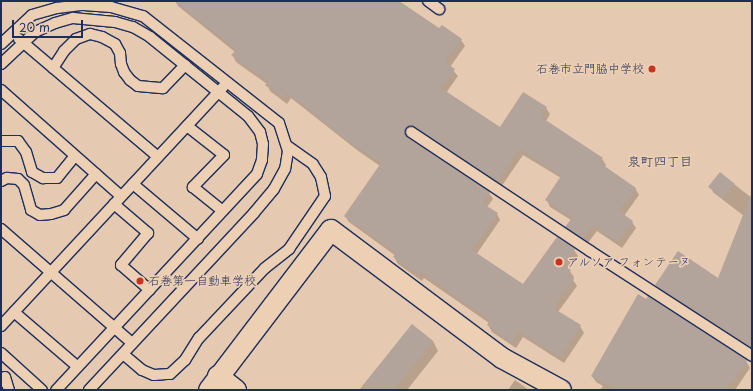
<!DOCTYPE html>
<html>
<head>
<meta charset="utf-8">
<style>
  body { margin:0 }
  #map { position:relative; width:753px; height:391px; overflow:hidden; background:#e5c9b0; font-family:"Playpen Sans","Klee One",sans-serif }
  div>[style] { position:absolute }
  .shadow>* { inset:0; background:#0003 }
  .building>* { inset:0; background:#b2a39b; transform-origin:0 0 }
  .roads { filter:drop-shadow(1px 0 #1b2f5e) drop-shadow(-1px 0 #1b2f5e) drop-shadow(0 1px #1b2f5e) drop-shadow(0 -1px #1b2f5e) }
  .service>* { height:10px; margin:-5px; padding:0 5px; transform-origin:5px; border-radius:5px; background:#edcfb3 }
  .minor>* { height:20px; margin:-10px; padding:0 10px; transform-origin:10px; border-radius:10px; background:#edcfb3 }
  .dots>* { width:11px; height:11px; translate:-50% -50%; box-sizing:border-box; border:2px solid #edcfb3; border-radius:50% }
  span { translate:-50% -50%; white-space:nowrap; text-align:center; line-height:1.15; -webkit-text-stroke:3.5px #edcfb3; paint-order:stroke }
  .poi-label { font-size:12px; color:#1b2f5e }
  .right { translate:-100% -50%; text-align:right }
  .left { translate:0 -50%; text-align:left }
  .neighbourhood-label { font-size:13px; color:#1b2f5e }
  .frame { position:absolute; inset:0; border:2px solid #1b2f5e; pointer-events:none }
  .scale { position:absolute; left:12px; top:20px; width:71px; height:18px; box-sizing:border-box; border:2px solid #1b2f5e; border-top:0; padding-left:5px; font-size:12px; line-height:14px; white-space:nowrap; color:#1b2f5e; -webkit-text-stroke:3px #edcfb3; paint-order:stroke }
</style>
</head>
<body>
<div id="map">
  <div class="shadow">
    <div style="clip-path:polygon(175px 1px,397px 1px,439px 30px,461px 40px,465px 46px,450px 67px,458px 76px,446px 93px,500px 128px,546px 108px,550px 114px,546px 121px,602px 159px,606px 165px,605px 167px,635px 188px,639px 195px,624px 216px,632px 222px,636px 228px,622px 248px,597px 231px,587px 244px,570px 233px,566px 227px,571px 220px,550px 207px,547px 200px,561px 178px,523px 155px,501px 187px,409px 135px,408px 139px,489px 193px,493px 199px,487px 207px,497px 214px,500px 220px,476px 255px,523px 286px,574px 250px,578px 256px,568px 269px,574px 277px,573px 280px,577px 286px,558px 312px,580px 326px,584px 333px,564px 363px,523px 337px,516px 348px,492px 332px,488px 325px,489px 323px,424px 278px,422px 281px,398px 264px,394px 257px,396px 256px,349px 222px,345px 216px,380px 166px,357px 150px,291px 98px,287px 104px,270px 91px,267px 84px,236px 62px,233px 56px,235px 52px,178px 6px)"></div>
    <div style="clip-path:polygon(721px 174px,752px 198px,752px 351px,660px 292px,656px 285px,718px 280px,744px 216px,714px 193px,710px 187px)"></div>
    <div style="clip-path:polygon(412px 325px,433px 341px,438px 351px,407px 390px,361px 390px)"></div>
    <div style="clip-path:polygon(746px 361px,750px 368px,735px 390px,600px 390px,603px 386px,596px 382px,592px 376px)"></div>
    <div style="clip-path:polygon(515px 380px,529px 390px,508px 390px)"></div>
  </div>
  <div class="building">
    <div style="clip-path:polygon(175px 1px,399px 1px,439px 28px,442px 25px,462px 39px,445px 62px,455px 69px,441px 88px,500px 127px,523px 92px,547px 107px,541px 117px,603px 158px,600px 163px,636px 188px,619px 211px,633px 221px,618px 242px,593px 225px,583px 239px,565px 227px,572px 218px,545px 200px,561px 176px,520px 149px,497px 181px,415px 127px,408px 126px,405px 129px,405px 135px,407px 137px,490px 192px,482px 203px,498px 213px,472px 250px,523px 284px,557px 237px,575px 249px,564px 265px,571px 270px,568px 275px,574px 279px,553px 308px,581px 325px,560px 357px,519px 331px,512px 343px,487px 325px,490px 320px,421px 272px,418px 275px,393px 257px,396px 253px,344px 216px,381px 163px,352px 144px,287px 93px,283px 98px,265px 85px,268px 82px,231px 55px,236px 50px)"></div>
    <div style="left:720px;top:172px;width:19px;height:19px;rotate:39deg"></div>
    <div style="clip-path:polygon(751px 195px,752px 195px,752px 348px,655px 285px,678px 251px,718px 278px)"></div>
    <div style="clip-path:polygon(638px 294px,646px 299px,648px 296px,747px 360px,727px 390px,616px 390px,591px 376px)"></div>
    <div style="clip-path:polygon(412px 324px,433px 341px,394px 390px,359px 390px)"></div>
  </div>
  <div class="roads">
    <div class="service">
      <div style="left:428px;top:1px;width:14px;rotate:36deg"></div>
      <div style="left:19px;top:39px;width:182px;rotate:40.3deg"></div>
      <div style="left:1px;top:44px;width:42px;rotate:-43.1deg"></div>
      <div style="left:32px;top:15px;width:26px;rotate:-16deg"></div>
      <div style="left:57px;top:8px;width:26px;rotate:-7deg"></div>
      <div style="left:83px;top:5px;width:28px;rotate:4deg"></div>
      <div style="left:111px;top:7px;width:33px;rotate:16deg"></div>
      <div style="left:143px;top:16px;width:173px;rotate:38.2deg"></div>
      <div style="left:279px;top:123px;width:29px;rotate:72deg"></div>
      <div style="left:288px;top:151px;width:18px;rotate:99deg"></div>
      <div style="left:285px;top:169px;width:23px;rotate:119deg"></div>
      <div style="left:274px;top:189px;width:31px;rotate:130deg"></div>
      <div style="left:254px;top:213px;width:242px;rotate:133deg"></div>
      <div style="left:1px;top:64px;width:47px;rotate:-43.3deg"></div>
      <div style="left:35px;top:32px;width:22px;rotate:-24deg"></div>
      <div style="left:55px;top:23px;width:19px;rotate:-16deg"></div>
      <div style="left:73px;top:18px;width:42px;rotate:5.4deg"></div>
      <div style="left:115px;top:22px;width:19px;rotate:16deg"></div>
      <div style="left:133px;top:27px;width:20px;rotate:30deg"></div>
      <div style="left:150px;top:37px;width:126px;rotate:38.9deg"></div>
      <div style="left:248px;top:116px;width:20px;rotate:53deg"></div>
      <div style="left:260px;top:132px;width:12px;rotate:76deg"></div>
      <div style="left:263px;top:144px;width:16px;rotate:94deg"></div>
      <div style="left:262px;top:160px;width:15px;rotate:110deg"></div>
      <div style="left:257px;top:174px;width:295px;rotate:132.9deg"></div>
      <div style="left:53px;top:68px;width:20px;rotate:-57deg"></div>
      <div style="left:64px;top:51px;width:17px;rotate:-45deg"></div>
      <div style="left:76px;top:39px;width:15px;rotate:-20deg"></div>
      <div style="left:90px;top:34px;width:12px;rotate:14deg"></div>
      <div style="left:102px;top:37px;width:15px;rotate:28deg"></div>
      <div style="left:115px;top:44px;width:10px;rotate:61deg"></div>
      <div style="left:120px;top:53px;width:11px;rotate:85deg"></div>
      <div style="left:121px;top:64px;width:9px;rotate:69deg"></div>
      <div style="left:124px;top:72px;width:10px;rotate:53deg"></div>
      <div style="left:130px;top:80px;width:10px;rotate:37deg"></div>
      <div style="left:138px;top:86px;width:25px;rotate:5deg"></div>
      <div style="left:163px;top:88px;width:32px;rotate:-46deg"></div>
      <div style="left:1px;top:90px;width:160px;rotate:41.5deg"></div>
      <div style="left:187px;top:126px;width:47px;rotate:38.1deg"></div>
      <div style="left:224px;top:155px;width:45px;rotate:134.1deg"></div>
      <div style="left:193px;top:187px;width:38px;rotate:39deg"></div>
      <div style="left:411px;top:132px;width:215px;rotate:33.6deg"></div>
      <div style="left:590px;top:251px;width:193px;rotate:32.9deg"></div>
      <div style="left:1px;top:141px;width:17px"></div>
      <div style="left:18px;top:141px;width:14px;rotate:54deg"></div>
      <div style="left:26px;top:152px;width:21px;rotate:73deg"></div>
      <div style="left:32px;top:172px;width:13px;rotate:29deg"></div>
      <div style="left:43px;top:178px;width:14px"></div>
      <div style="left:57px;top:178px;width:28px;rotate:-51deg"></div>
      <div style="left:1px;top:181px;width:7px;rotate:-27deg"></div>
      <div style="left:7px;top:178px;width:11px;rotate:5deg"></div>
      <div style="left:18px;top:179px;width:8px;rotate:45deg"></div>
      <div style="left:24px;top:185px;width:26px;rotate:74deg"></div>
      <div style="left:31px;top:210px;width:10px;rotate:29deg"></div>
      <div style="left:40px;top:215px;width:11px;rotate:-5deg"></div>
      <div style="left:51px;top:214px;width:14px;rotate:-17deg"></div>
      <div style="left:64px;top:210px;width:48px;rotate:-48.4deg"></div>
      <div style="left:133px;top:184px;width:85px;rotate:40.2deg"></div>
      <div style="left:114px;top:204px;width:45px;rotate:40.5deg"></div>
      <div style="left:148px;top:233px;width:42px;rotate:130.2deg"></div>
      <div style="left:121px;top:265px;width:38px;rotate:41deg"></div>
      <div style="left:1px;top:229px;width:174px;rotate:41deg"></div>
      <div style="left:14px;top:312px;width:84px;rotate:40.7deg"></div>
      <div style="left:1px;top:326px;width:326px;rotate:-47.1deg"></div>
      <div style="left:1px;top:353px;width:55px;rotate:42.1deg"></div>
      <div style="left:123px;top:354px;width:25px;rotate:40deg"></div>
      <div style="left:142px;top:370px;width:13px;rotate:23deg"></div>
      <div style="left:154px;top:375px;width:16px;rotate:-4deg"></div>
      <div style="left:170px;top:374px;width:21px;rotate:-43deg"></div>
      <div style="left:185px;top:360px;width:26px;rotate:-58deg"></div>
      <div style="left:199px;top:338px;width:96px;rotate:-46.7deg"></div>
      <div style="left:265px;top:268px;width:31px;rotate:-38deg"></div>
      <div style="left:289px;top:249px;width:64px;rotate:-55.8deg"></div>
      <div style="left:325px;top:196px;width:19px;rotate:-102deg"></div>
      <div style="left:321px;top:177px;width:15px;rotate:-122deg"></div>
      <div style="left:313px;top:164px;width:32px;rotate:-145deg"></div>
      <div style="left:1px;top:382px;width:6px;rotate:-51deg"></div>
      <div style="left:5px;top:377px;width:14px;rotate:73deg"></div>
    </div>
    <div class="minor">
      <div style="left:218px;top:376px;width:23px;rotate:38deg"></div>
      <div style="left:209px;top:390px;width:201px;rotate:-52.7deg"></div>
      <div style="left:331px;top:230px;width:214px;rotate:36.8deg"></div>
      <div style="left:502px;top:358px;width:67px;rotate:28.5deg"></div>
    </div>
  </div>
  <div class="dots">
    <div style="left:652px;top:69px;background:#c8321e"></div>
    <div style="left:559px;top:262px;background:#c8321e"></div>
    <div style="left:140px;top:281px;background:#c8321e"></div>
  </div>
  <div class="poi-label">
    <span class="right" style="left:644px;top:69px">石巻市立門脇中学校</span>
    <span class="left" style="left:567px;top:262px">アルソア フォンテーヌ</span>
    <span class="left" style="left:148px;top:281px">石巻第一自動車学校</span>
  </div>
  <div class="neighbourhood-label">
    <span style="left:660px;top:161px">泉町四丁目</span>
  </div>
  <div class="frame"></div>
  <div class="scale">20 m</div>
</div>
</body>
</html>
